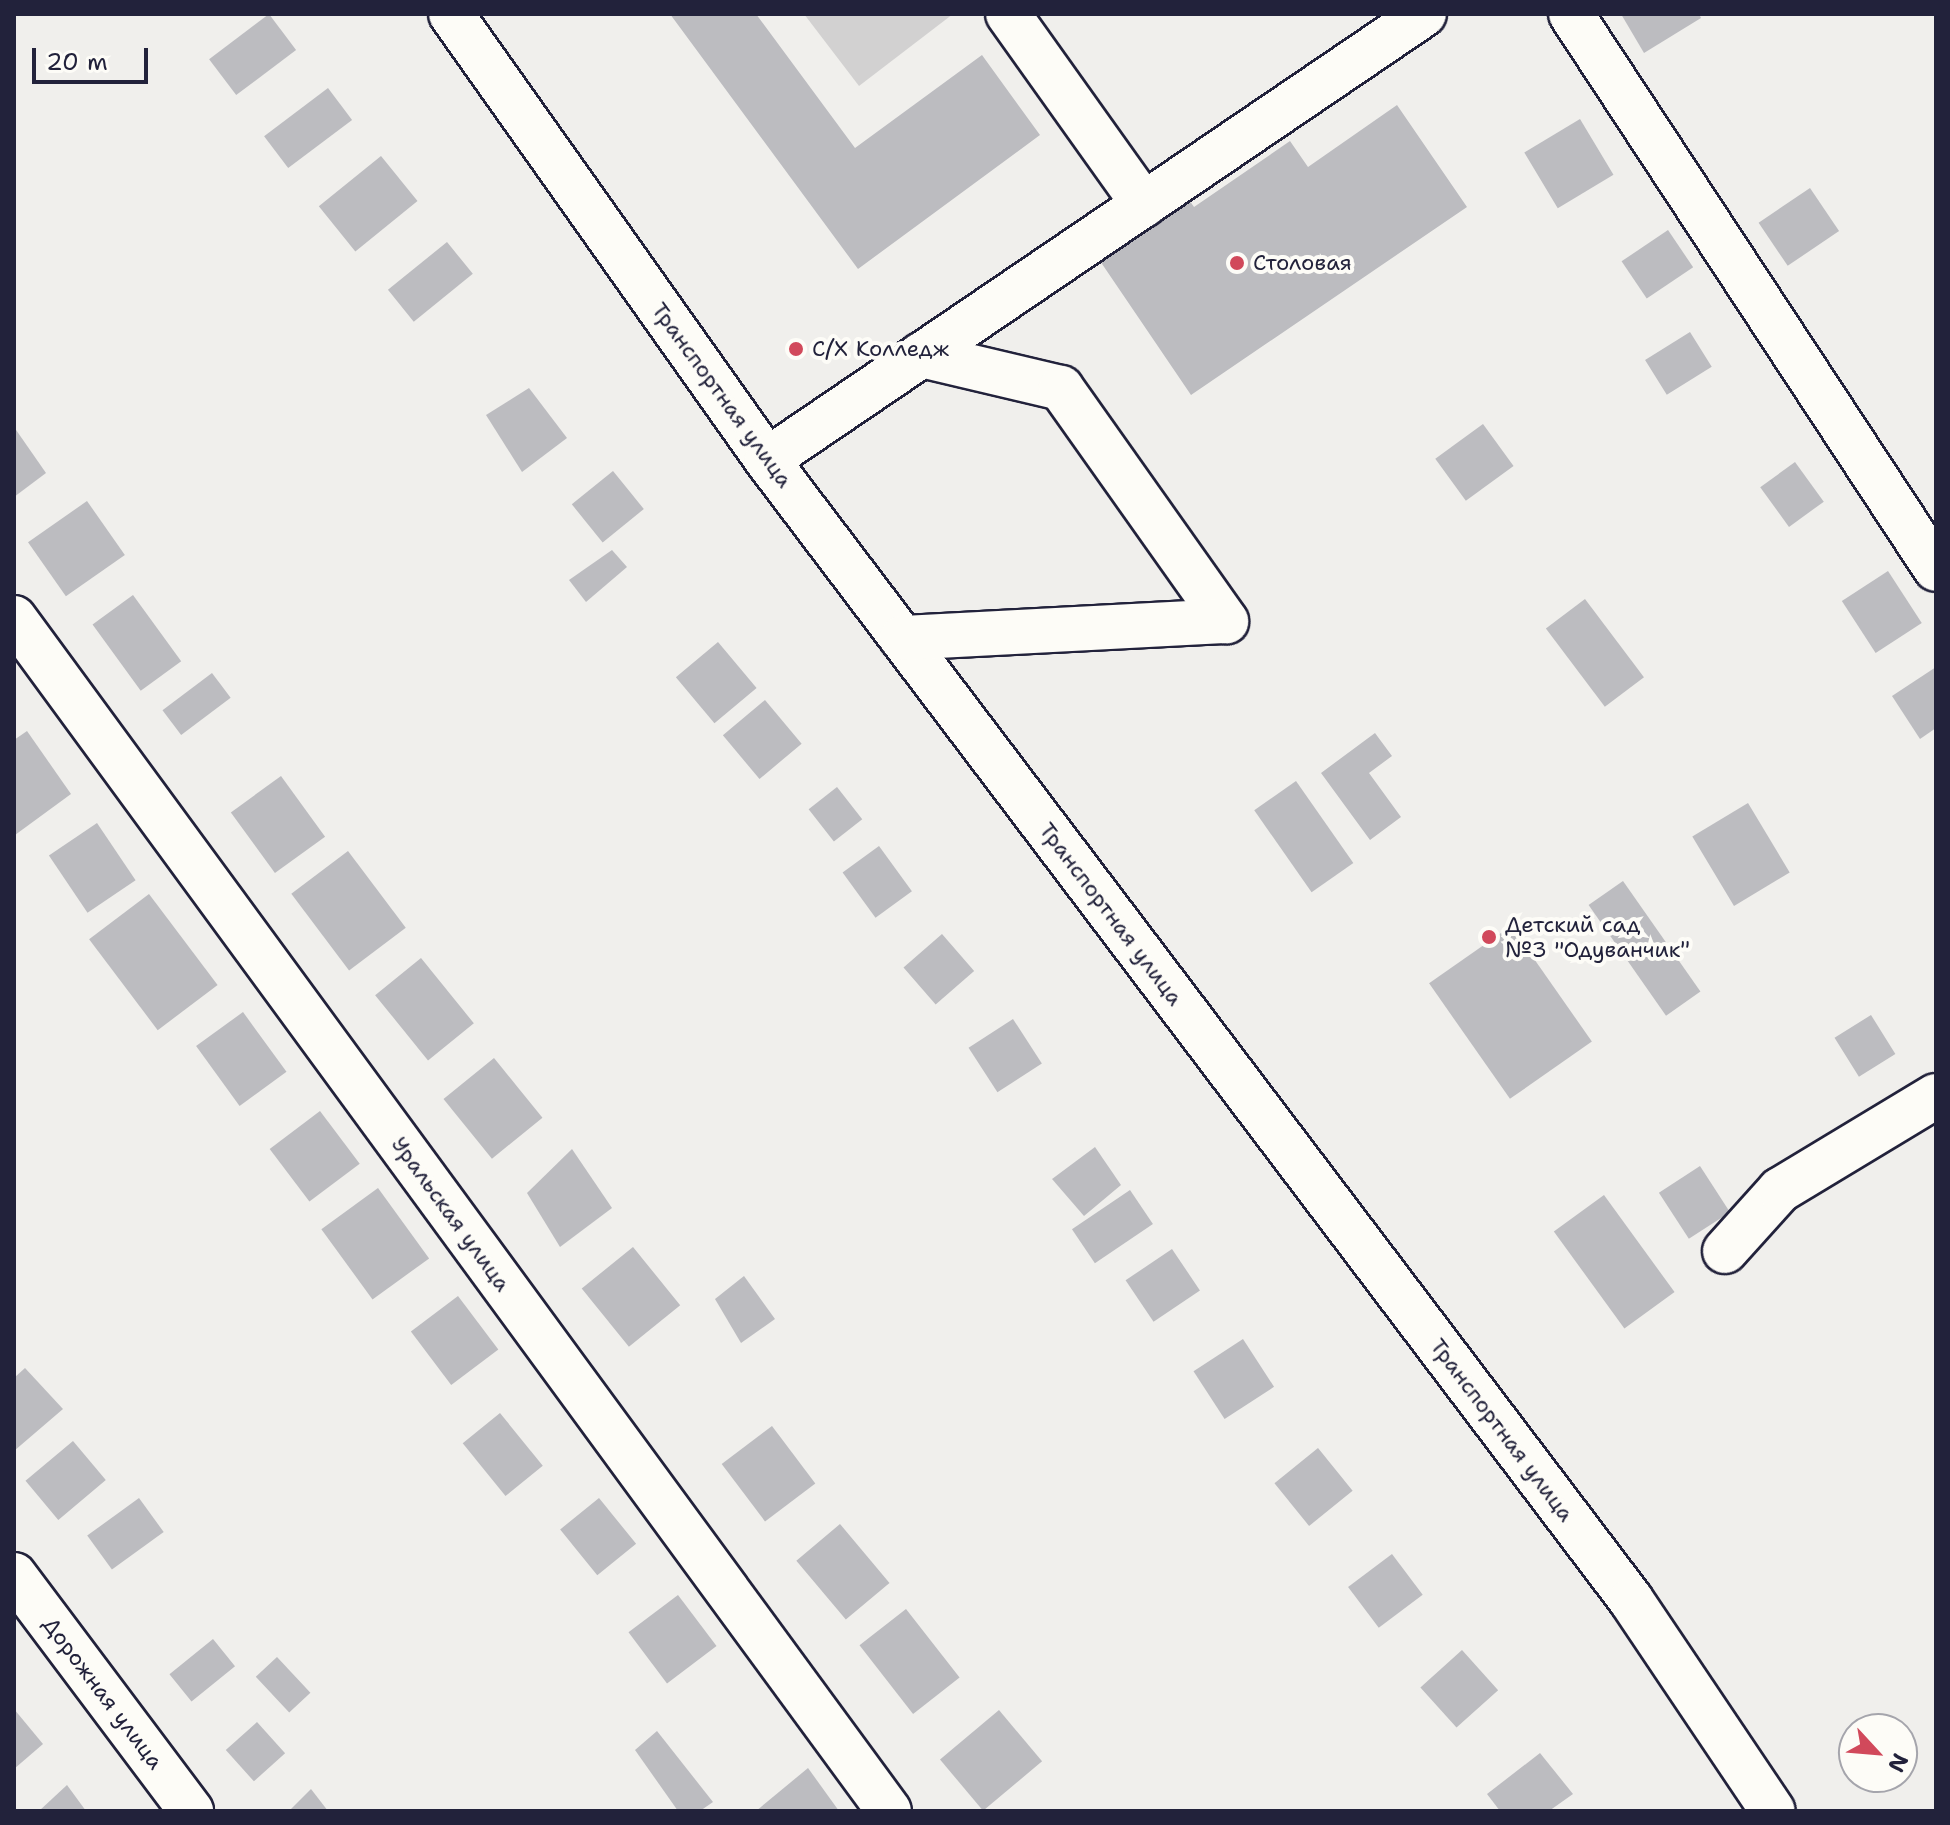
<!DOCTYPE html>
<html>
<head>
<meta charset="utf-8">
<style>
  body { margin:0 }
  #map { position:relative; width:1950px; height:1825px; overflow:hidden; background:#f0efec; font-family:"Shantell Sans",sans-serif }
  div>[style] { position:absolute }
  .green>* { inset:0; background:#d2d1d1 }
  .building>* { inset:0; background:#bcbcc0; transform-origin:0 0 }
  .roads { filter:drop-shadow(2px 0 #22223b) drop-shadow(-2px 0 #22223b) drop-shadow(0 2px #22223b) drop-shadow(0 -2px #22223b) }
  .minor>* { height:44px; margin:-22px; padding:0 22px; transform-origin:22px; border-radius:22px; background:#fdfcf7 }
  .dots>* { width:22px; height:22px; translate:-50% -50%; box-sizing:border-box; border:4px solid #fdfcf7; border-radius:50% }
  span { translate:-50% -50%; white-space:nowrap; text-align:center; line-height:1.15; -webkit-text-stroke:8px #fdfcf7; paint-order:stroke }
  .poi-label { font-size:22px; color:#22223b }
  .left { translate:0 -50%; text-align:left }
  .street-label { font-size:22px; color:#22223b }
  .frame { position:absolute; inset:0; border:16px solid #22223b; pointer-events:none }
  .north { position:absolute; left:1838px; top:1713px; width:80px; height:80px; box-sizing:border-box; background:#fdfcf7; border:2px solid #a5a5ac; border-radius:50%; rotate:116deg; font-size:22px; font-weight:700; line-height:32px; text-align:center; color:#22223b }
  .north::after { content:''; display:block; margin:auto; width:28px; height:36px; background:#d1495b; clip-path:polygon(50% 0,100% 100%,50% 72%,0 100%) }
  .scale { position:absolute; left:32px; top:48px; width:116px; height:36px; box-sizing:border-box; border:4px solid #22223b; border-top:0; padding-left:10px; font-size:24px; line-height:28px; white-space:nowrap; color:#22223b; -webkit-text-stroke:6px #fdfcf7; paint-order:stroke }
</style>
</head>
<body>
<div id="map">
  <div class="green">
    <div style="clip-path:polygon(804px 14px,953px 14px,859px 86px)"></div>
  </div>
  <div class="building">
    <div style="left:269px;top:14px;width:45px;height:75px;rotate:53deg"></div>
    <div style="clip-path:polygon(670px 14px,756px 14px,855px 148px,982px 55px,1040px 135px,858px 269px)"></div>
    <div style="clip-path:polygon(1621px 14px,1699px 14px,1701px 18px,1644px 53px)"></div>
    <div style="left:328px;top:88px;width:40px;height:80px;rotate:53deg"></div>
    <div style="clip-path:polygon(1397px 105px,1467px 207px,1191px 395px,1098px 258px,1187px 197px,1194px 207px,1290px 141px,1308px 167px)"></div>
    <div style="left:1580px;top:119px;width:65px;height:65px;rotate:59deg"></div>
    <div style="left:381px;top:156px;width:58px;height:80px;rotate:51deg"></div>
    <div style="left:1810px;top:188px;width:52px;height:62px;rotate:56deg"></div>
    <div style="left:1668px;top:230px;width:45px;height:56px;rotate:56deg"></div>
    <div style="left:447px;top:242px;width:41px;height:76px;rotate:51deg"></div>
    <div style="left:1690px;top:332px;width:41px;height:53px;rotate:58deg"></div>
    <div style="clip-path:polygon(529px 388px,567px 438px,522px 472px,486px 415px)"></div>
    <div style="left:1483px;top:424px;width:52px;height:59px;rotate:54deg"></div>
    <div style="clip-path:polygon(14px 427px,46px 473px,14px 497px)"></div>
    <div style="left:1795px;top:462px;width:49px;height:43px;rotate:54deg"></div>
    <div style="left:613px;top:471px;width:49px;height:53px;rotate:51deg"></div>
    <div style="left:87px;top:501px;width:66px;height:72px;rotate:55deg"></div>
    <div style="clip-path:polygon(612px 550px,627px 567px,586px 602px,569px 580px)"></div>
    <div style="left:1888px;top:571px;width:62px;height:55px;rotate:57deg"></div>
    <div style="left:133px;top:595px;width:82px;height:50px;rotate:54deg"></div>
    <div style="left:1585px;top:599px;width:98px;height:49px;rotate:53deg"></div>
    <div style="left:718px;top:642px;width:60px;height:55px;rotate:50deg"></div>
    <div style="clip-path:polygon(1936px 667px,1936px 728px,1920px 739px,1892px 696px)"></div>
    <div style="left:212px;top:673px;width:31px;height:62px;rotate:53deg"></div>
    <div style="left:765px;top:700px;width:57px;height:55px;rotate:50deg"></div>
    <div style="clip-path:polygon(27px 731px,71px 794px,15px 835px,14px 740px)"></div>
    <div style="clip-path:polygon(1375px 733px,1392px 756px,1369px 773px,1401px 817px,1370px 840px,1321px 773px)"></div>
    <div style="left:281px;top:776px;width:75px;height:62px;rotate:54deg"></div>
    <div style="left:1296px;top:781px;width:100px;height:51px;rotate:55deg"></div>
    <div style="left:837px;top:787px;width:41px;height:36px;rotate:52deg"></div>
    <div style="left:1748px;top:803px;width:81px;height:65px;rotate:59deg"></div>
    <div style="left:97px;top:823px;width:69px;height:58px;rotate:56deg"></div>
    <div style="left:879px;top:846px;width:56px;height:45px;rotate:54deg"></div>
    <div style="left:348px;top:851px;width:96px;height:71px;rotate:53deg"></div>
    <div style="left:1623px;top:881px;width:135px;height:42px;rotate:55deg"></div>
    <div style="left:149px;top:894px;width:114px;height:75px;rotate:53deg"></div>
    <div style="left:1511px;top:926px;width:141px;height:100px;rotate:55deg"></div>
    <div style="left:942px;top:934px;width:49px;height:51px;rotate:49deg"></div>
    <div style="left:421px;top:958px;width:84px;height:59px;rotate:51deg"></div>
    <div style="left:243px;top:1012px;width:74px;height:58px;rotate:54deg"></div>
    <div style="left:1871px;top:1015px;width:46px;height:43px;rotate:58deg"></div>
    <div style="left:1013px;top:1019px;width:53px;height:53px;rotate:57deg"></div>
    <div style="left:494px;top:1058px;width:77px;height:65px;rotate:51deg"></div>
    <div style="left:320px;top:1111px;width:66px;height:63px;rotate:53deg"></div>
    <div style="clip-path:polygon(1095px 1147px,1121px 1185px,1084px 1216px,1052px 1179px)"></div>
    <div style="clip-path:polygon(572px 1149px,612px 1208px,560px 1247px,527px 1193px)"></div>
    <div style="left:1700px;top:1166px;width:55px;height:49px;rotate:57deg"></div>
    <div style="left:378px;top:1188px;width:87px;height:70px;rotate:54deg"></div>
    <div style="left:1130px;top:1190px;width:41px;height:70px;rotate:56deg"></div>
    <div style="left:1604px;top:1195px;width:120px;height:62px;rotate:54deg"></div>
    <div style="left:633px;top:1247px;width:75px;height:66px;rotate:51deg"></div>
    <div style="left:1172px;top:1249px;width:50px;height:56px;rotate:56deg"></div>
    <div style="clip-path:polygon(744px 1276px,775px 1319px,741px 1343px,715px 1299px)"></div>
    <div style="left:458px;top:1296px;width:67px;height:59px;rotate:53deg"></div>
    <div style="left:1243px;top:1339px;width:57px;height:59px;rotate:57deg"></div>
    <div style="clip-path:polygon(25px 1368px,63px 1409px,14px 1451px,14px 1378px)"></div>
    <div style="left:500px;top:1413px;width:68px;height:48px;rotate:51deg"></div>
    <div style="left:772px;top:1426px;width:72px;height:63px;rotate:53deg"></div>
    <div style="left:73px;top:1441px;width:51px;height:62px;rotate:50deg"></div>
    <div style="left:1318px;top:1448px;width:55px;height:56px;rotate:51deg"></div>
    <div style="left:139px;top:1498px;width:42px;height:64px;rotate:54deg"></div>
    <div style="left:599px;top:1498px;width:59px;height:50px;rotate:51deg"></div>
    <div style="left:840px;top:1524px;width:77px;height:57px;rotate:50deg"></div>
    <div style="left:1392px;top:1554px;width:51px;height:55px;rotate:53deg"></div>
    <div style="left:678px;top:1595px;width:64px;height:62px;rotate:53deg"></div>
    <div style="left:906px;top:1609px;width:87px;height:59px;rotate:52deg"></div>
    <div style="left:213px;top:1639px;width:35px;height:56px;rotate:51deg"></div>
    <div style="left:1462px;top:1650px;width:54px;height:56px;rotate:48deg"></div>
    <div style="left:277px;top:1657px;width:49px;height:29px;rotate:47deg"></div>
    <div style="clip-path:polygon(14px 1709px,43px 1744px,14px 1769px)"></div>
    <div style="left:999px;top:1710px;width:67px;height:77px;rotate:50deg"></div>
    <div style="left:257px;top:1722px;width:42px;height:42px;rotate:48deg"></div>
    <div style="clip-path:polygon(657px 1731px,713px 1802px,700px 1811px,678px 1811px,635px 1750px)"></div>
    <div style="clip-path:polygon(1540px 1753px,1573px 1794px,1549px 1811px,1500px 1811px,1487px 1794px)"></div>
    <div style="clip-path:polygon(808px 1768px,839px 1811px,756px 1811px)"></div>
    <div style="clip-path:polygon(67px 1785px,86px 1811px,39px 1811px)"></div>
    <div style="clip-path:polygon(311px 1789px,328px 1811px,289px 1811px)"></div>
  </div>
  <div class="roads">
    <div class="minor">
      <div style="left:451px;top:14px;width:547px;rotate:54.68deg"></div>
      <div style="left:767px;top:460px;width:1430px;rotate:52.84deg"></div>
      <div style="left:1631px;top:1600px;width:254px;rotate:56.1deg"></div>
      <div style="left:1008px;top:14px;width:234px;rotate:54.5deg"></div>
      <div style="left:1571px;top:14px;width:664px;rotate:56.67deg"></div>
      <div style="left:921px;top:355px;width:144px;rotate:13.3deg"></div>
      <div style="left:1061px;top:388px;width:286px;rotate:54.7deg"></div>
      <div style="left:767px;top:460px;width:794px;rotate:-34.17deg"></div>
      <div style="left:14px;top:618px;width:1479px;rotate:53.74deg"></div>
      <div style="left:902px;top:638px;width:324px;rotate:-3deg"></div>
      <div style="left:1725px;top:1251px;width:82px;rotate:-48deg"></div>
      <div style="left:1780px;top:1190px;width:182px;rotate:-31.1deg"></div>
      <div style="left:14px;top:1575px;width:295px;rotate:53.1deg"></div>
    </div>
  </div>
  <div class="dots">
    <div style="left:1237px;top:263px;background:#d1495b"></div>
    <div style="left:796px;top:349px;background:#d1495b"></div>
    <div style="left:1489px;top:937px;background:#d1495b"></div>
  </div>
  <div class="poi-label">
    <span class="left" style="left:1253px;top:263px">Столовая</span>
    <span class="left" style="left:812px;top:349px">С/Х Колледж</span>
    <span class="left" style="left:1505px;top:937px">Детский сад<br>№3 "Одуванчик"</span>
  </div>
  <div class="street-label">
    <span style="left:722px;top:395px;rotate:54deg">Транспортная улица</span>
    <span style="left:1111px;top:914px;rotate:53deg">Транспортная улица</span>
    <span style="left:451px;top:1214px;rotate:54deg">Уральская улица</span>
    <span style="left:1502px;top:1430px;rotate:53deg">Транспортная улица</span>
    <span style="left:103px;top:1693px;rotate:53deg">Дорожная улица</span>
  </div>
  <div class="frame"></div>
  <div class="north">N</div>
  <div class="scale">20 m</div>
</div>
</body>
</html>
